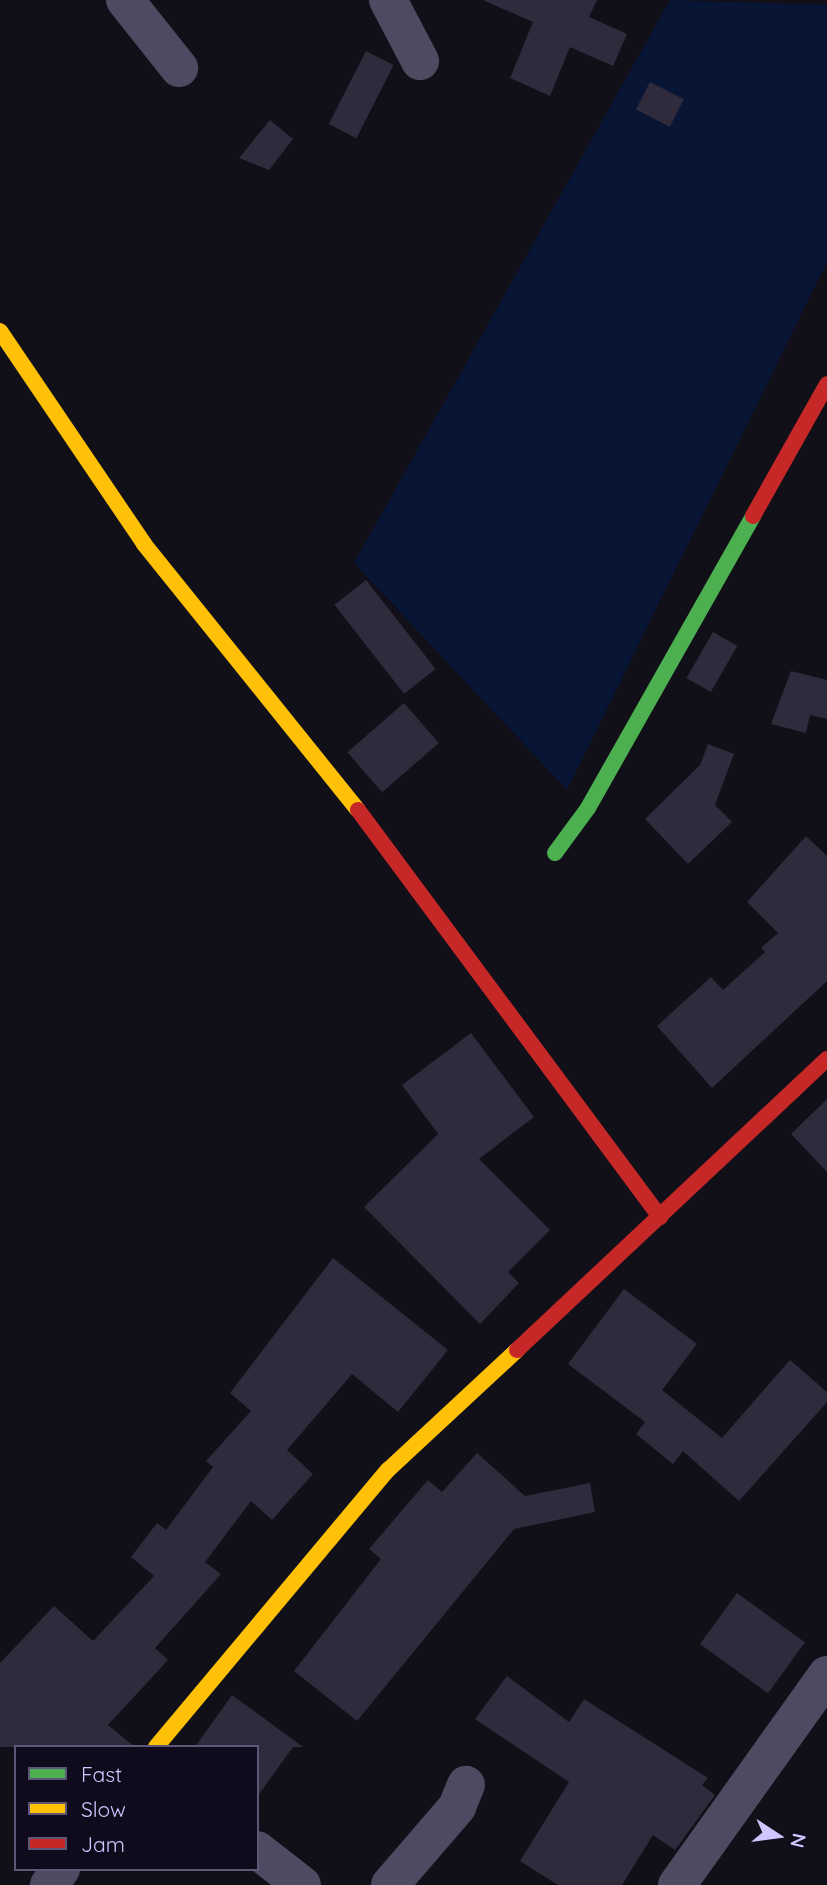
<!DOCTYPE html>
<html>
<head>
<meta charset="utf-8">
<style>
  body { margin:0 }
  #map { position:relative; width:827px; height:1885px; overflow:hidden; background:#110f18; font-family:Quicksand,sans-serif }
  div>[style] { position:absolute }
  .water>* { inset:0; background:#091534 }
  .building>* { inset:0; background:#2f2b3c; transform-origin:0 0 }
  .street>* { height:38px; margin:-19px; padding:0 19px; transform-origin:19px; border-radius:19px; background:#4d4a61 }
  .fast>* { height:16px; margin:-8px; padding:0 8px; transform-origin:8px; border-radius:8px; background:#4caf50 }
  .slow>* { height:16px; margin:-8px; padding:0 8px; transform-origin:8px; border-radius:8px; background:#ffc107 }
  .jam>* { height:16px; margin:-8px; padding:0 8px; transform-origin:8px; border-radius:8px; background:#c62828 }
  span { translate:-50% -50%; white-space:nowrap; text-align:center; line-height:1.15; -webkit-text-stroke:5px #0f0b1c; paint-order:stroke }
  .legend { position:absolute; left:14px; top:1745px; width:245px; height:126px; box-sizing:border-box; background:#0f0b1c; border:2px solid #5c5677; margin:0; padding:9px 12px; list-style:none; font-size:21px; color:#d0c6ff }
  .legend li { display:flex; align-items:center; gap:14px; height:35px }
  .legend b { width:35px; border:2px solid #5c5677 }
  .north { position:absolute; left:743px; top:1801px; width:70px; height:70px; -webkit-text-stroke:5px #0f0b1c; paint-order:stroke; rotate:103deg; font-size:19px; font-weight:700; line-height:28px; text-align:center; color:#d0c6ff }
  .north::after { content:''; display:block; margin:auto; width:24px; height:32px; background:#d0c6ff; clip-path:polygon(50% 0,100% 100%,50% 72%,0 100%) }
</style>
</head>
<body>
<div id="map">
  <div class="water">
    <div style="clip-path:polygon(670px 0,827px 5px,827px 262px,567px 790px,354px 563px)"></div>
  </div>
  <div class="building">
    <div style="clip-path:polygon(483px 0,597px 0,589px 17px,627px 34px,613px 66px,570px 47px,550px 96px,510px 78px,533px 22px)"></div>
    <div style="left:366px;top:51px;width:31px;height:82px;rotate:27deg"></div>
    <div style="left:650px;top:82px;width:38px;height:31px;rotate:27deg"></div>
    <div style="clip-path:polygon(270px 120px,293px 139px,269px 170px,239px 158px)"></div>
    <div style="left:366px;top:580px;width:113px;height:40px;rotate:52deg"></div>
    <div style="left:713px;top:632px;width:28px;height:53px;rotate:30deg"></div>
    <div style="clip-path:polygon(791px 671px,827px 680px,827px 719px,810px 715px,806px 733px,771px 724px)"></div>
    <div style="left:404px;top:703px;width:53px;height:75px;rotate:49deg"></div>
    <div style="clip-path:polygon(708px 744px,734px 754px,715px 805px,732px 822px,688px 864px,645px 819px,700px 765px)"></div>
    <div style="clip-path:polygon(806px 836px,827px 856px,827px 981px,712px 1088px,657px 1026px,711px 977px,723px 990px,765px 952px,761px 948px,778px 933px,747px 902px)"></div>
    <div style="clip-path:polygon(471px 1033px,534px 1117px,479px 1159px,550px 1230px,508px 1272px,519px 1283px,480px 1324px,364px 1207px,438px 1134px,402px 1085px)"></div>
    <div style="clip-path:polygon(827px 1099px,827px 1172px,791px 1134px)"></div>
    <div style="clip-path:polygon(333px 1258px,448px 1350px,398px 1412px,352px 1374px,287px 1450px,313px 1474px,272px 1520px,251px 1501px,205px 1562px,221px 1574px,155px 1648px,168px 1660px,108px 1725px,135px 1747px,0 1747px,0 1663px,54px 1606px,93px 1641px,154px 1576px,131px 1557px,157px 1523px,166px 1530px,213px 1467px,206px 1461px,251px 1411px,230px 1393px)"></div>
    <div style="clip-path:polygon(624px 1289px,697px 1344px,662px 1390px,722px 1438px,790px 1360px,827px 1392px,827px 1402px,739px 1501px,683px 1451px,673px 1464px,636px 1434px,645px 1422px,568px 1364px)"></div>
    <div style="clip-path:polygon(477px 1453px,525px 1496px,590px 1483px,595px 1512px,514px 1529px,357px 1721px,294px 1671px,381px 1559px,369px 1549px,428px 1480px,442px 1492px)"></div>
    <div style="left:737px;top:1593px;width:84px;height:63px;rotate:36deg"></div>
    <div style="clip-path:polygon(507px 1676px,569px 1722px,584px 1699px,708px 1778px,702px 1785px,715px 1795px,675px 1850px,653px 1835px,622px 1885px,558px 1885px,520px 1861px,569px 1782px,475px 1719px)"></div>
    <div style="clip-path:polygon(232px 1695px,303px 1747px,293px 1747px,257px 1797px,257px 1747px,195px 1747px)"></div>
  </div>
  <div class="street">
    <div style="left:125px;top:0;width:87px;rotate:51.5deg"></div>
    <div style="left:388px;top:0;width:69px;rotate:62.3deg"></div>
    <div style="left:257px;top:1850px;width:57px;rotate:37.9deg"></div>
    <div style="left:49px;top:1885px;width:20px;rotate:-53deg"></div>
    <div style="left:390px;top:1885px;width:103px;rotate:-49.3deg"></div>
    <div style="left:457px;top:1807px;width:24px;rotate:-68deg"></div>
    <div style="left:677px;top:1885px;width:258px;rotate:-54.5deg"></div>
  </div>
  <div class="fast">
    <div style="left:555px;top:853px;width:56px;rotate:-53.7deg"></div>
    <div style="left:588px;top:808px;width:335px;rotate:-60.5deg"></div>
  </div>
  <div class="slow">
    <div style="left:0;top:331px;width:257px;rotate:55.9deg"></div>
    <div style="left:144px;top:544px;width:341px;rotate:51.2deg"></div>
    <div style="left:156px;top:1747px;width:361px;rotate:-50.1deg"></div>
    <div style="left:388px;top:1470px;width:176px;rotate:-42.9deg"></div>
  </div>
  <div class="jam">
    <div style="left:753px;top:516px;width:151px;rotate:-60.7deg"></div>
    <div style="left:358px;top:810px;width:507px;rotate:53.42deg"></div>
    <div style="left:517px;top:1350px;width:425px;rotate:-43.2deg"></div>
  </div>
  <ul class="legend">
  <li><b style="height:9px;background:#4caf50"></b>Fast</li>
  <li><b style="height:9px;background:#ffc107"></b>Slow</li>
  <li><b style="height:9px;background:#c62828"></b>Jam</li>
  </ul>
  <div class="north">N</div>
</div>
</body>
</html>
